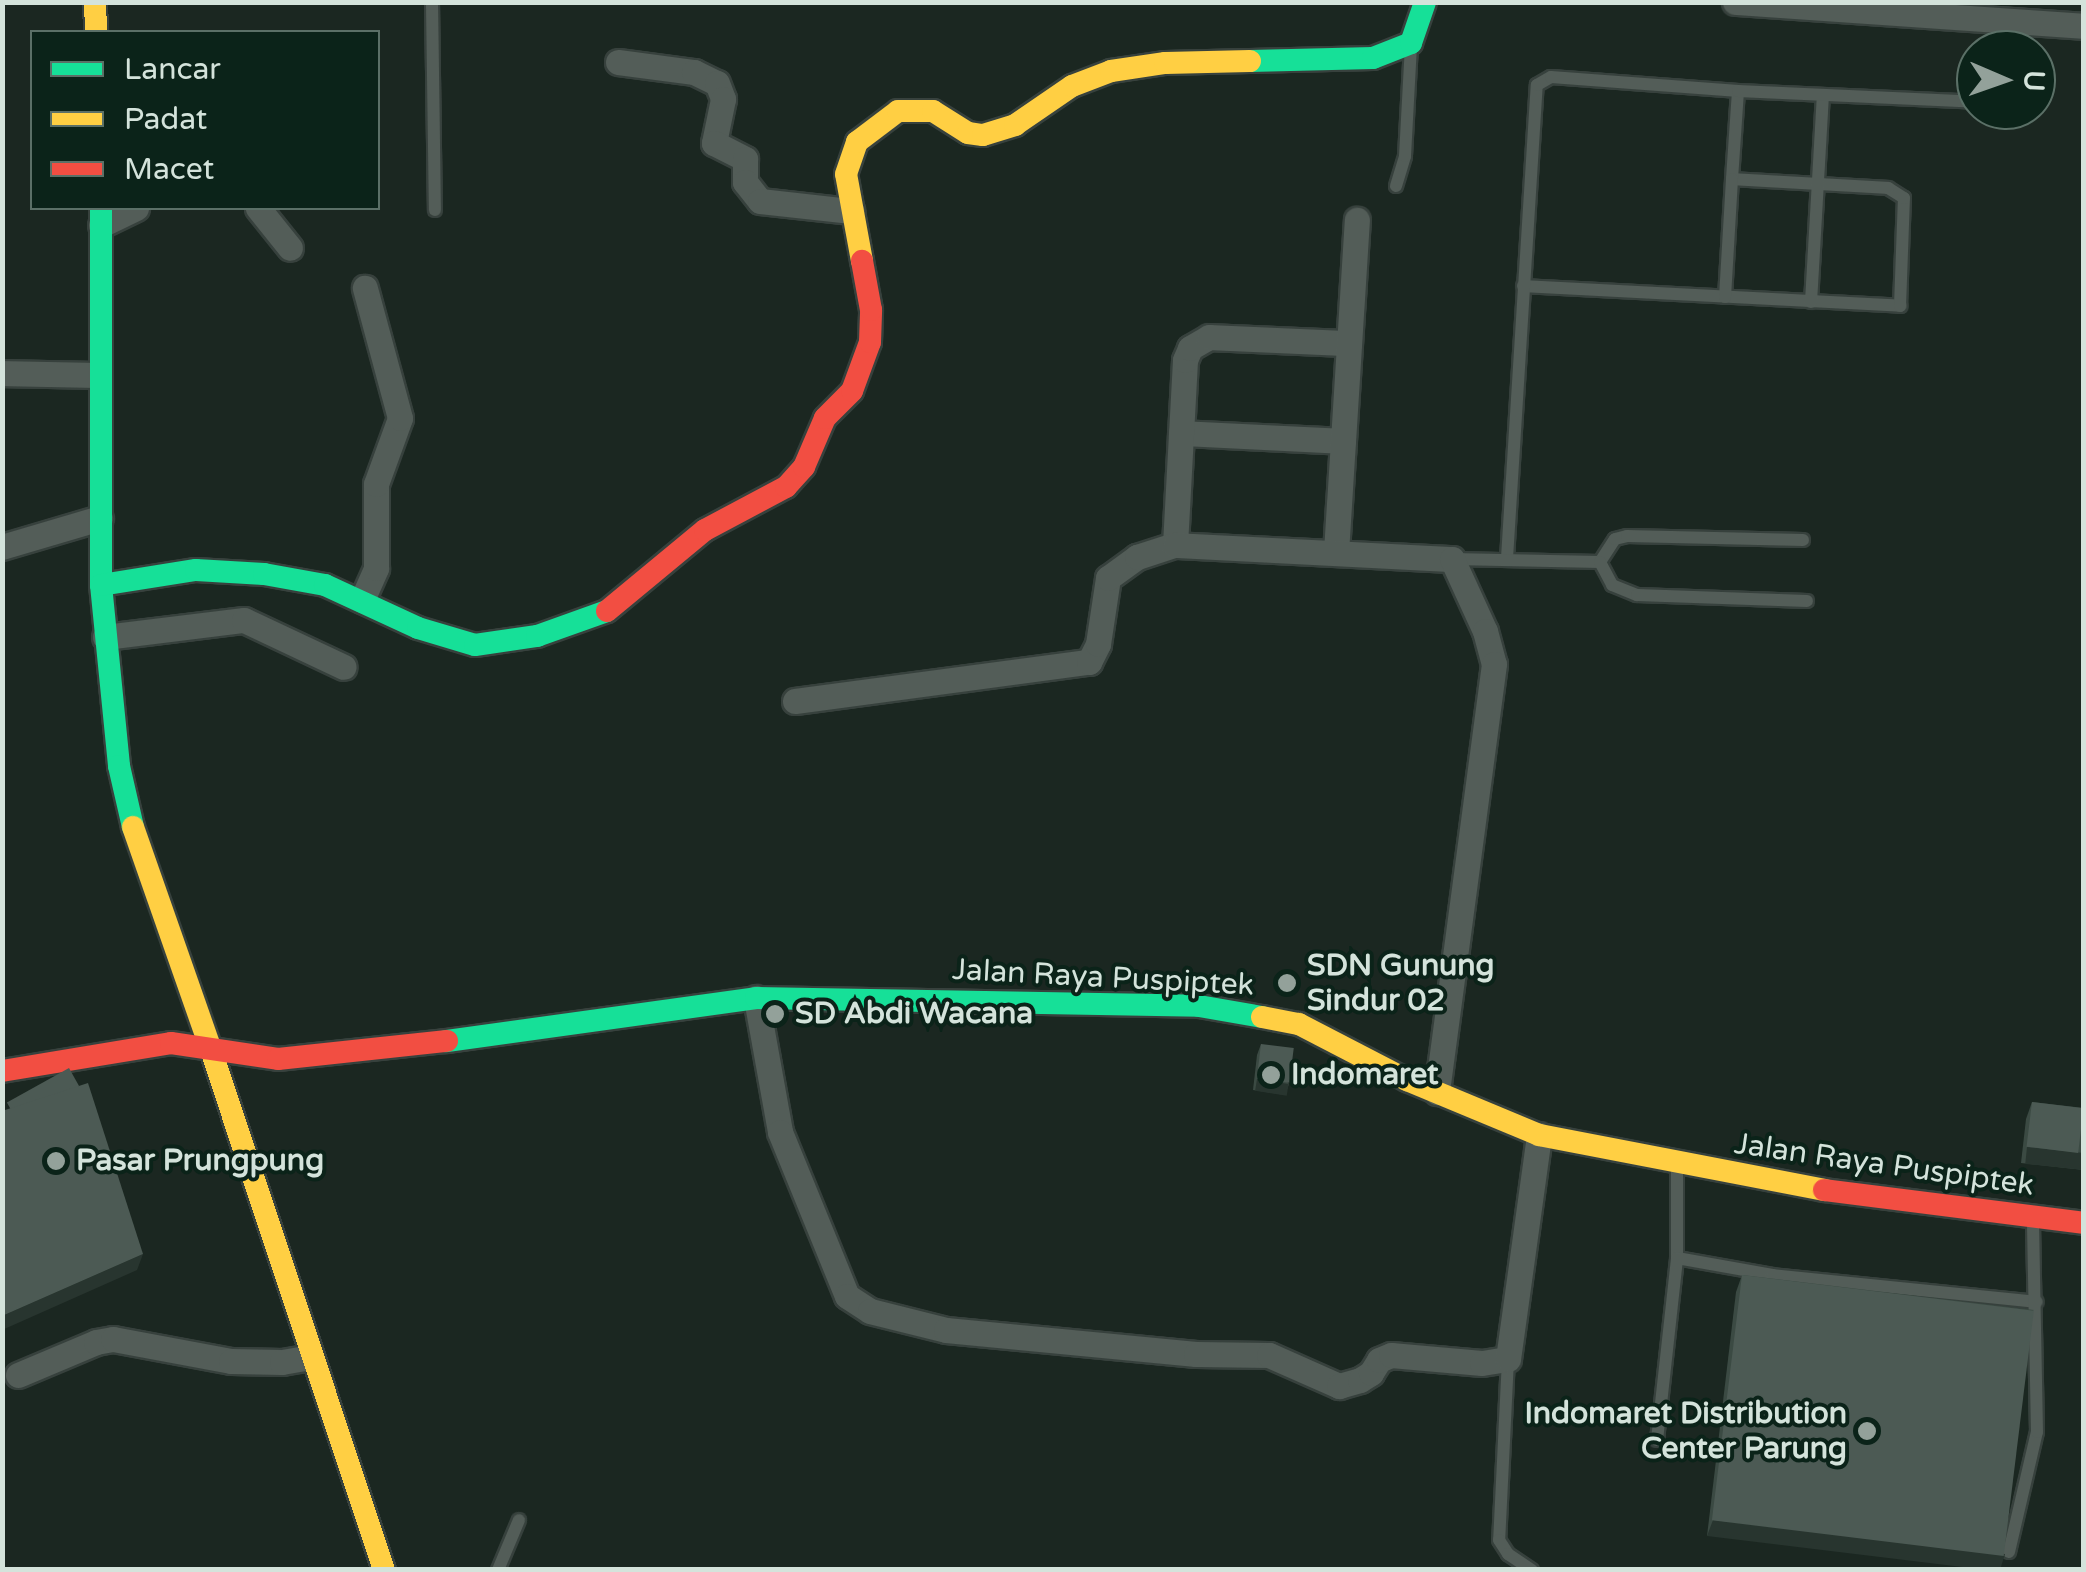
<!DOCTYPE html>
<html>
<head>
<meta charset="utf-8">
<style>
  body { margin:0 }
  #map { position:relative; width:2086px; height:1572px; overflow:hidden; background:#1b2721; font-family:"Varela Round",sans-serif }
  div>[style] { position:absolute }
  .roads { filter:drop-shadow(2px 0 #37413d) drop-shadow(-2px 0 #37413d) drop-shadow(0 2px #37413d) drop-shadow(0 -2px #37413d) }
  .lane>* { height:12px; margin:-6px; padding:0 6px; transform-origin:6px; border-radius:6px; background:#535d58 }
  .street>* { height:25px; margin:-12.5px; padding:0 12.5px; transform-origin:12.5px; border-radius:12.5px; background:#535d58 }
  .fast>* { height:22px; margin:-11px; padding:0 11px; transform-origin:11px; border-radius:11px; background:#16e098 }
  .slow>* { height:22px; margin:-11px; padding:0 11px; transform-origin:11px; border-radius:11px; background:#ffcf43 }
  .jam>* { height:22px; margin:-11px; padding:0 11px; transform-origin:11px; border-radius:11px; background:#f24e42 }
  .wall>* { inset:0; background:#3b4a43 }
  .shaded-wall>* { inset:0; background:#28352f; transform-origin:0 0 }
  .building>* { inset:0; background:#4c5a54; transform-origin:0 0 }
  .dots>* { width:28px; height:28px; translate:-50% -50%; box-sizing:border-box; border:5px solid #0b2319; border-radius:50% }
  span { translate:-50% -50%; white-space:nowrap; text-align:center; line-height:1.15; -webkit-text-stroke:8px #0b2319; paint-order:stroke }
  .poi-label { font-size:30px; color:#d4e3db; font-weight:700 }
  .left { translate:0 -50%; text-align:left }
  .right { translate:-100% -50%; text-align:right }
  .street-label { font-size:30px; color:#d4e3db }
  .frame { position:absolute; inset:0; border:5px solid #d4e3db; pointer-events:none }
  .legend { position:absolute; left:30px; top:30px; width:350px; height:180px; box-sizing:border-box; background:#0b2319; border:2px solid #5b7067; margin:0; padding:12px 18px; list-style:none; font-size:30px; color:#d4e3db }
  .legend li { display:flex; align-items:center; gap:20px; height:50px }
  .legend b { width:50px; border:2px solid #5b7067 }
  .north { position:absolute; left:1956px; top:30px; width:100px; height:100px; box-sizing:border-box; background:#0b2319; border:2px solid #5b7067; border-radius:50%; rotate:92deg; font-size:28px; font-weight:700; line-height:40px; text-align:center; color:#d4e3db }
  .north::after { content:''; display:block; margin:auto; width:35px; height:45px; background:#93a19a; clip-path:polygon(50% 0,100% 100%,50% 72%,0 100%) }
</style>
</head>
<body>
<div id="map">
  <div class="roads">
    <div class="lane">
      <div style="left:432px;top:2px;width:208px;rotate:89.2deg"></div>
      <div style="left:1396px;top:186px;width:31px;rotate:-73deg"></div>
      <div style="left:1405px;top:156px;width:111px;rotate:-86.9deg"></div>
      <div style="left:1523px;top:286px;width:378px;rotate:3deg"></div>
      <div style="left:1900px;top:306px;width:108px;rotate:-87.9deg"></div>
      <div style="left:1904px;top:198px;width:19px;rotate:-148deg"></div>
      <div style="left:1888px;top:188px;width:156px;rotate:-176.7deg"></div>
      <div style="left:1732px;top:179px;width:88px;rotate:-86.1deg"></div>
      <div style="left:1725px;top:297px;width:118px;rotate:-86.6deg"></div>
      <div style="left:1811px;top:302px;width:206px;rotate:-86.7deg"></div>
      <div style="left:1507px;top:558px;width:474px;rotate:-86.4deg"></div>
      <div style="left:1537px;top:85px;width:16px;rotate:-30deg"></div>
      <div style="left:1551px;top:77px;width:188px;rotate:4.3deg"></div>
      <div style="left:1738px;top:91px;width:238px;rotate:2.6deg"></div>
      <div style="left:1452px;top:559px;width:148px;rotate:1.2deg"></div>
      <div style="left:1600px;top:562px;width:27px;rotate:-57deg"></div>
      <div style="left:1615px;top:539px;width:12px;rotate:-14deg"></div>
      <div style="left:1627px;top:536px;width:176px;rotate:1.3deg"></div>
      <div style="left:1600px;top:562px;width:26px;rotate:62deg"></div>
      <div style="left:1612px;top:585px;width:27px;rotate:22deg"></div>
      <div style="left:1637px;top:595px;width:170px;rotate:2deg"></div>
      <div style="left:1677px;top:1168px;width:90px;rotate:90deg"></div>
      <div style="left:1677px;top:1258px;width:97px;rotate:10.1deg"></div>
      <div style="left:1772px;top:1275px;width:266px;rotate:5.8deg"></div>
      <div style="left:1508px;top:1359px;width:181px;rotate:92.8deg"></div>
      <div style="left:1499px;top:1540px;width:17px;rotate:57deg"></div>
      <div style="left:1508px;top:1554px;width:29px;rotate:34deg"></div>
      <div style="left:1657px;top:1440px;width:183px;rotate:-83.7deg"></div>
      <div style="left:2009px;top:1552px;width:123px;rotate:-76.9deg"></div>
      <div style="left:2037px;top:1432px;width:209px;rotate:-91.1deg"></div>
      <div style="left:498px;top:1570px;width:54px;rotate:-67.2deg"></div>
    </div>
    <div class="street">
      <div style="left:1735px;top:2px;width:350px;rotate:3.9deg"></div>
      <div style="left:618px;top:62px;width:77px;rotate:7.5deg"></div>
      <div style="left:694px;top:72px;width:25px;rotate:26deg"></div>
      <div style="left:717px;top:83px;width:17px;rotate:69deg"></div>
      <div style="left:723px;top:99px;width:45px;rotate:101.6deg"></div>
      <div style="left:714px;top:143px;width:35px;rotate:27deg"></div>
      <div style="left:745px;top:159px;width:23px;rotate:90deg"></div>
      <div style="left:745px;top:182px;width:24px;rotate:52deg"></div>
      <div style="left:760px;top:201px;width:92px;rotate:6.3deg"></div>
      <div style="left:258px;top:208px;width:51px;rotate:51.3deg"></div>
      <div style="left:101px;top:225px;width:39px;rotate:-26deg"></div>
      <div style="left:2px;top:373px;width:95px;rotate:1.2deg"></div>
      <div style="left:1181px;top:433px;width:162px;rotate:2.8deg"></div>
      <div style="left:1175px;top:545px;width:185px;rotate:-86.9deg"></div>
      <div style="left:1185px;top:360px;width:13px;rotate:-67deg"></div>
      <div style="left:1190px;top:348px;width:22px;rotate:-30deg"></div>
      <div style="left:1209px;top:337px;width:140px;rotate:2.5deg"></div>
      <div style="left:2px;top:547px;width:102px;rotate:-16.5deg"></div>
      <div style="left:1336px;top:552px;width:333px;rotate:-86.4deg"></div>
      <div style="left:362px;top:600px;width:35px;rotate:-66deg"></div>
      <div style="left:376px;top:568px;width:84px;rotate:-90deg"></div>
      <div style="left:376px;top:484px;width:70px;rotate:-70deg"></div>
      <div style="left:400px;top:418px;width:135px;rotate:-105.1deg"></div>
      <div style="left:105px;top:637px;width:140px;rotate:-7deg"></div>
      <div style="left:244px;top:620px;width:110px;rotate:25.2deg"></div>
      <div style="left:795px;top:701px;width:297px;rotate:-7.6deg"></div>
      <div style="left:1089px;top:662px;width:20px;rotate:-63deg"></div>
      <div style="left:1098px;top:644px;width:67px;rotate:-81.4deg"></div>
      <div style="left:1108px;top:578px;width:36px;rotate:-36deg"></div>
      <div style="left:1137px;top:557px;width:40px;rotate:-18deg"></div>
      <div style="left:1175px;top:545px;width:277px;rotate:2.9deg"></div>
      <div style="left:1452px;top:559px;width:79px;rotate:65.4deg"></div>
      <div style="left:1485px;top:631px;width:34px;rotate:75deg"></div>
      <div style="left:1494px;top:664px;width:432px;rotate:97.6deg"></div>
      <div style="left:756px;top:998px;width:136px;rotate:79.8deg"></div>
      <div style="left:780px;top:1132px;width:177px;rotate:67.8deg"></div>
      <div style="left:847px;top:1296px;width:27px;rotate:33deg"></div>
      <div style="left:870px;top:1311px;width:78px;rotate:14deg"></div>
      <div style="left:946px;top:1330px;width:251px;rotate:5.5deg"></div>
      <div style="left:1196px;top:1354px;width:73px;rotate:0.8deg"></div>
      <div style="left:1269px;top:1355px;width:77px;rotate:23.9deg"></div>
      <div style="left:1339px;top:1386px;width:22px;rotate:-16deg"></div>
      <div style="left:1360px;top:1380px;width:13px;rotate:-32deg"></div>
      <div style="left:1371px;top:1373px;width:15px;rotate:-58deg"></div>
      <div style="left:1379px;top:1360px;width:13px;rotate:-23deg"></div>
      <div style="left:1391px;top:1355px;width:91px;rotate:5deg"></div>
      <div style="left:1482px;top:1363px;width:26px;rotate:-9deg"></div>
      <div style="left:1508px;top:1359px;width:226px;rotate:-82.1deg"></div>
      <div style="left:18px;top:1375px;width:85px;rotate:-22.9deg"></div>
      <div style="left:96px;top:1342px;width:17px;rotate:-10deg"></div>
      <div style="left:113px;top:1339px;width:120px;rotate:10.6deg"></div>
      <div style="left:231px;top:1361px;width:51px;rotate:1.1deg"></div>
      <div style="left:282px;top:1362px;width:29px;rotate:-10deg"></div>
    </div>
    <div class="fast">
      <div style="left:1250px;top:61px;width:123px;rotate:-1.4deg"></div>
      <div style="left:1373px;top:58px;width:41px;rotate:-21.5deg"></div>
      <div style="left:1411px;top:43px;width:43px;rotate:-71.1deg"></div>
      <div style="left:101px;top:208px;width:377px;rotate:90deg"></div>
      <div style="left:101px;top:585px;width:182px;rotate:84.3deg"></div>
      <div style="left:119px;top:766px;width:63px;rotate:77.1deg"></div>
      <div style="left:101px;top:585px;width:96px;rotate:-9deg"></div>
      <div style="left:196px;top:570px;width:68px;rotate:3.4deg"></div>
      <div style="left:264px;top:574px;width:62px;rotate:10.2deg"></div>
      <div style="left:325px;top:585px;width:102px;rotate:24.8deg"></div>
      <div style="left:418px;top:628px;width:59px;rotate:16.6deg"></div>
      <div style="left:475px;top:645px;width:63px;rotate:-8.3deg"></div>
      <div style="left:537px;top:636px;width:74px;rotate:-19.7deg"></div>
      <div style="left:447px;top:1041px;width:312px;rotate:-7.9deg"></div>
      <div style="left:756px;top:998px;width:443px;rotate:1deg"></div>
      <div style="left:1199px;top:1006px;width:64px;rotate:9.9deg"></div>
    </div>
    <div class="slow">
      <div style="left:95px;top:2px;width:30px;rotate:88deg"></div>
      <div style="left:862px;top:261px;width:88px;rotate:-100.4deg"></div>
      <div style="left:846px;top:174px;width:34px;rotate:-71deg"></div>
      <div style="left:857px;top:142px;width:51px;rotate:-37.1deg"></div>
      <div style="left:898px;top:111px;width:35px"></div>
      <div style="left:933px;top:111px;width:41px;rotate:32.2deg"></div>
      <div style="left:968px;top:133px;width:15px;rotate:8deg"></div>
      <div style="left:983px;top:135px;width:34px;rotate:-17deg"></div>
      <div style="left:1015px;top:125px;width:69px;rotate:-34.4deg"></div>
      <div style="left:1072px;top:86px;width:42px;rotate:-21deg"></div>
      <div style="left:1111px;top:71px;width:55px;rotate:-8.4deg"></div>
      <div style="left:1165px;top:63px;width:85px;rotate:-1.3deg"></div>
      <div style="left:133px;top:827px;width:236px;rotate:70.7deg"></div>
      <div style="left:1262px;top:1017px;width:38px;rotate:11deg"></div>
      <div style="left:1299px;top:1024px;width:122px;rotate:27.4deg"></div>
      <div style="left:1407px;top:1080px;width:143px;rotate:22.6deg"></div>
      <div style="left:1539px;top:1135px;width:290px;rotate:10.9deg"></div>
      <div style="left:211px;top:1050px;width:548px;rotate:71.6deg"></div>
    </div>
    <div class="jam">
      <div style="left:607px;top:611px;width:127px;rotate:-39.6deg"></div>
      <div style="left:705px;top:530px;width:92px;rotate:-28deg"></div>
      <div style="left:786px;top:487px;width:27px;rotate:-48deg"></div>
      <div style="left:804px;top:467px;width:53px;rotate:-66.8deg"></div>
      <div style="left:825px;top:418px;width:38px;rotate:-45deg"></div>
      <div style="left:852px;top:391px;width:52px;rotate:-69.8deg"></div>
      <div style="left:870px;top:342px;width:32px;rotate:-88deg"></div>
      <div style="left:871px;top:310px;width:50px;rotate:-100.4deg"></div>
      <div style="left:2px;top:1071px;width:171px;rotate:-9.4deg"></div>
      <div style="left:171px;top:1043px;width:108px;rotate:8.5deg"></div>
      <div style="left:278px;top:1059px;width:170px;rotate:-6.1deg"></div>
      <div style="left:1824px;top:1190px;width:262px;rotate:7.2deg"></div>
    </div>
  </div>
  <div class="wall">
    <div style="clip-path:polygon(1261px 1044px,1289px 1084px,1285px 1095px,1253px 1090px,1257px 1055px)"></div>
    <div style="clip-path:polygon(2032px 1102px,2084px 1108px,2084px 1170px,2021px 1163px,2026px 1119px)"></div>
    <div style="clip-path:polygon(1742px 1275px,2034px 1310px,1707px 1536px,1736px 1292px)"></div>
  </div>
  <div class="shaded-wall">
    <div style="left:1257px;top:1079px;width:32px;height:12px;rotate:9deg"></div>
    <div style="left:2027px;top:1147px;width:57px;height:17px;rotate:6deg"></div>
    <div style="clip-path:polygon(143px 1254px,137px 1270px,2px 1330px,2px 1316px)"></div>
    <div style="clip-path:polygon(1713px 1520px,2005px 1554px,2000px 1570px,1987px 1570px,1707px 1536px)"></div>
  </div>
  <div class="building">
    <div style="left:1261px;top:1044px;width:33px;height:35px;rotate:7deg"></div>
    <div style="left:69px;top:1068px;width:21px;height:71px;rotate:61deg"></div>
    <div style="clip-path:polygon(88px 1083px,143px 1254px,2px 1316px,2px 1111px)"></div>
    <div style="left:2032px;top:1102px;width:52px;height:45px;rotate:7deg"></div>
    <div style="left:1742px;top:1275px;width:294px;height:247px;rotate:7deg"></div>
  </div>
  <div class="dots">
    <div style="left:1287px;top:983px;background:#93a19a"></div>
    <div style="left:775px;top:1014px;background:#93a19a"></div>
    <div style="left:1271px;top:1075px;background:#93a19a"></div>
    <div style="left:56px;top:1161px;background:#93a19a"></div>
    <div style="left:1867px;top:1431px;background:#93a19a"></div>
  </div>
  <div class="poi-label">
    <span class="left" style="left:1307px;top:983px">SDN Gunung<br>Sindur 02</span>
    <span class="left" style="left:795px;top:1014px">SD Abdi Wacana</span>
    <span class="left" style="left:1291px;top:1075px">Indomaret</span>
    <span class="left" style="left:76px;top:1161px">Pasar Prungpung</span>
    <span class="right" style="left:1847px;top:1431px">Indomaret Distribution<br>Center Parung</span>
  </div>
  <div class="street-label">
    <span style="left:1103px;top:978px;rotate:3deg">Jalan Raya Puspiptek</span>
    <span style="left:1884px;top:1165px;rotate:8deg">Jalan Raya Puspiptek</span>
  </div>
  <div class="frame"></div>
  <ul class="legend">
  <li><b style="height:12px;background:#16e098"></b>Lancar</li>
  <li><b style="height:12px;background:#ffcf43"></b>Padat</li>
  <li><b style="height:12px;background:#f24e42"></b>Macet</li>
  </ul>
  <div class="north">U</div>
</div>
</body>
</html>
